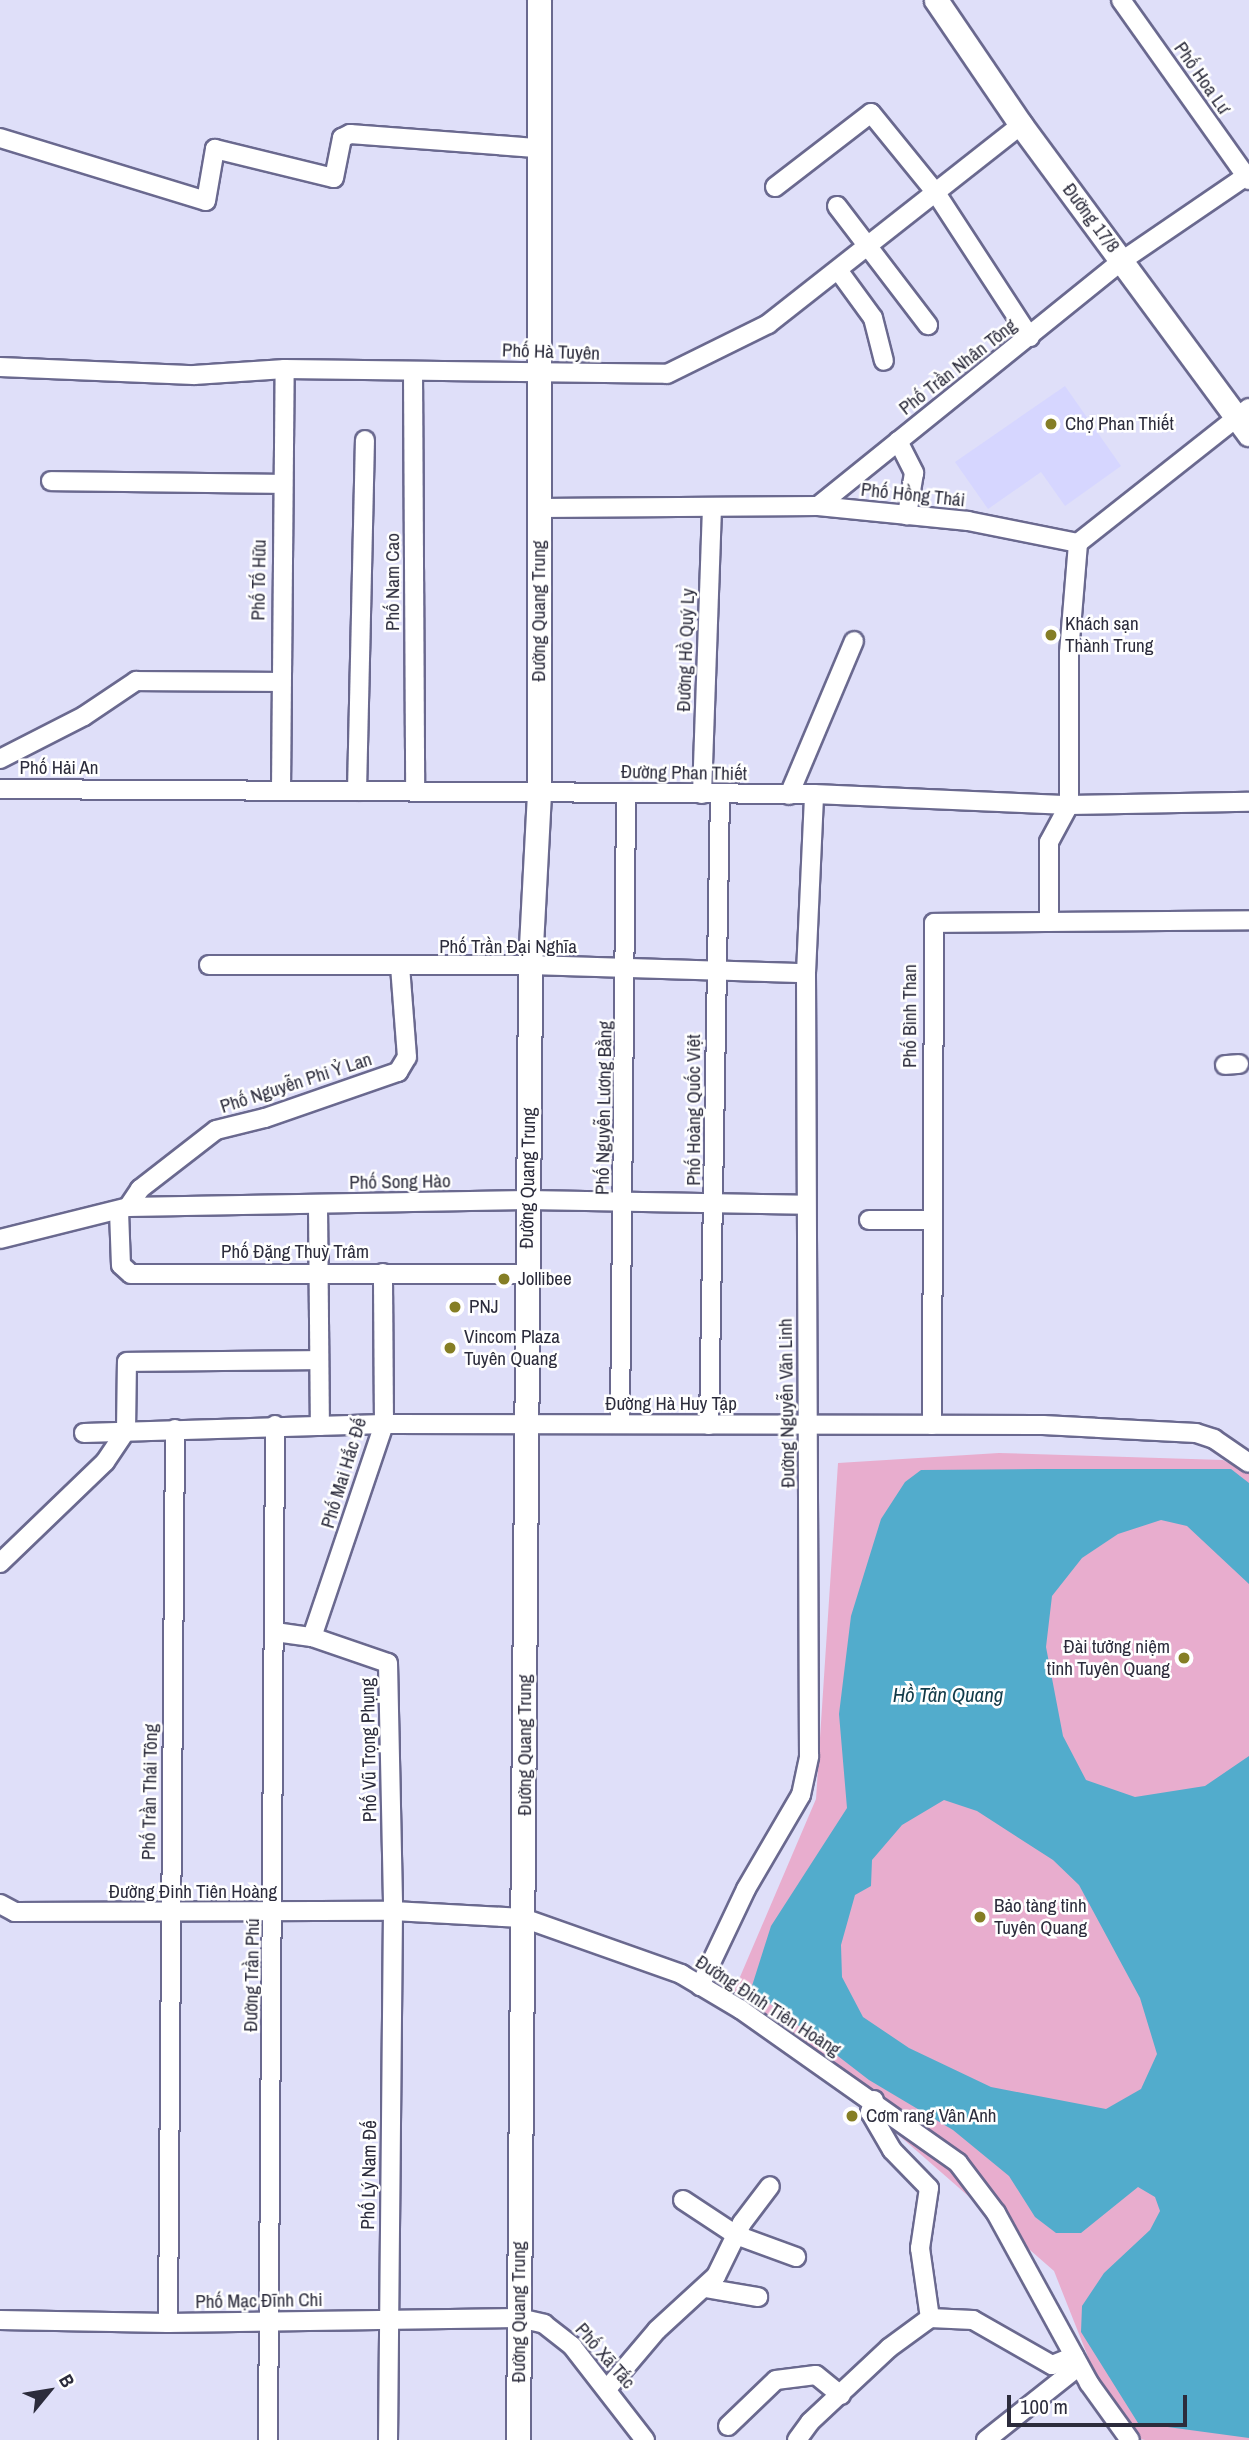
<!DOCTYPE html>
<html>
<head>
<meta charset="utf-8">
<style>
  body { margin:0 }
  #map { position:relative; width:1249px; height:2440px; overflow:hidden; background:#dfdff9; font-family:"Archivo Narrow",sans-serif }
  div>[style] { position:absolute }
  .built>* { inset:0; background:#d6d6ff }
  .green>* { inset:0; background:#e8adce }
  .water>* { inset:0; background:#52accc }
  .roads { filter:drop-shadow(2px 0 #6a698f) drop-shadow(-2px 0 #6a698f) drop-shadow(0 2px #6a698f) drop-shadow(0 -2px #6a698f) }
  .minor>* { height:18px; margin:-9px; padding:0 9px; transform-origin:9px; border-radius:9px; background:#fff }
  .major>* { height:23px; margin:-11.5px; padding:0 11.5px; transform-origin:11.5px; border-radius:11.5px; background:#fff }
  .dots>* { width:19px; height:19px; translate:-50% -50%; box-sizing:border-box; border:4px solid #fff; border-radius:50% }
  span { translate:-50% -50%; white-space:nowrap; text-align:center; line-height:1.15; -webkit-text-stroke:5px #fff; paint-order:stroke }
  .street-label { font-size:19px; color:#2c2c3c }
  .poi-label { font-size:19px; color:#2c2c3c }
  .left { translate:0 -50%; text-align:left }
  .right { translate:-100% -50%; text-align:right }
  .water-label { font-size:21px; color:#123b49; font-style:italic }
  .north { position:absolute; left:14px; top:2356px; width:70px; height:70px; -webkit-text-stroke:5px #fff; paint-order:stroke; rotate:60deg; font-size:19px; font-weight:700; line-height:28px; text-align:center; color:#2c2c3c }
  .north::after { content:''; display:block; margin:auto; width:24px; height:32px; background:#2c2c3c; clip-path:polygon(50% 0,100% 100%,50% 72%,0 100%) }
  .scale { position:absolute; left:1007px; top:2395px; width:180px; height:32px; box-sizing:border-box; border:4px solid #2c2c3c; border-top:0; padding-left:9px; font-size:21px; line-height:24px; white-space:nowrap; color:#2c2c3c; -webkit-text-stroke:5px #fff; paint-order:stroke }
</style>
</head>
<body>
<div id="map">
  <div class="built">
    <div style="clip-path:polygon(1065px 386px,1121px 466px,1065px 506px,1041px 472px,988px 509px,955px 462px)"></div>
  </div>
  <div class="green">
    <div style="clip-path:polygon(999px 1453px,1223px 1460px,1249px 1474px,1249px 2440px,1145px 2440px,1119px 2435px,1054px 2271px,734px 1991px,816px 1799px,838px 1463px)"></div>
  </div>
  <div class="water">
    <div style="clip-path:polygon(evenodd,1039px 1469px,1231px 1469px,1249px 1483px,1249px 1584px,1187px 1526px,1161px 1520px,1118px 1534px,1082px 1558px,1052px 1596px,1046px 1647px,1063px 1736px,1086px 1780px,1135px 1797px,1205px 1786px,1249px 1756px,1249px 2438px,1138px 2423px,1081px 2332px,1082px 2306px,1104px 2273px,1150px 2230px,1160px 2211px,1155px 2197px,1138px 2187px,1081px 2233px,1056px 2233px,1035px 2217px,1009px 2176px,953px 2130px,869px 2080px,751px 1989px,771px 1926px,847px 1808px,839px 1714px,851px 1616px,881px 1519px,905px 1482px,921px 1470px,1039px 1469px,944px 1800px,977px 1811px,1053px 1860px,1079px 1885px,1140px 1998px,1157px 2054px,1141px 2089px,1106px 2109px,991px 2087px,909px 2048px,863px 2017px,842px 1977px,841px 1945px,855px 1895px,871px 1886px,872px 1860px,902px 1825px,944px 1800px)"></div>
  </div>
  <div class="roads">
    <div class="minor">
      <div style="left:1121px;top:0;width:221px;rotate:54.6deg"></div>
      <div style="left:0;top:138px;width:215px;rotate:17deg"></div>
      <div style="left:206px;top:201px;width:53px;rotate:-80.2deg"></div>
      <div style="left:215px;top:149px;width:122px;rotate:13.7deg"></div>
      <div style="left:334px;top:178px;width:41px;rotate:-78.7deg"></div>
      <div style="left:342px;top:138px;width:9px;rotate:-27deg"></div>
      <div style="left:350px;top:134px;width:189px;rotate:4.3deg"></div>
      <div style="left:775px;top:187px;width:121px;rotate:-37.6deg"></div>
      <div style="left:871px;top:113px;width:103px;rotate:50.9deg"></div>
      <div style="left:936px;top:193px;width:172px;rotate:56.9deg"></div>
      <div style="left:837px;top:206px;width:150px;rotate:52.6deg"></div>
      <div style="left:838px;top:270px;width:59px;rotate:53.9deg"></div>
      <div style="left:873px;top:318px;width:44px;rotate:75.7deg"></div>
      <div style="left:0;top:367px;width:194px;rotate:2.4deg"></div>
      <div style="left:194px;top:375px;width:91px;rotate:-3.8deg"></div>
      <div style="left:285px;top:369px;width:382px;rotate:0.7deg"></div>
      <div style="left:667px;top:374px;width:113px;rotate:-26.3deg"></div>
      <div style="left:768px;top:324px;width:322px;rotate:-38.2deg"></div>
      <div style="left:413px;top:371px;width:421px;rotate:89.7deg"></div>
      <div style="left:898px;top:441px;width:36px;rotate:63deg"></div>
      <div style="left:914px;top:473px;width:43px;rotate:99.5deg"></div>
      <div style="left:51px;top:481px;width:230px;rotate:0.7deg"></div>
      <div style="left:818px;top:506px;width:392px;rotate:-38.9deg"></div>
      <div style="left:1123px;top:260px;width:153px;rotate:-34.3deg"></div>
      <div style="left:539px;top:508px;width:279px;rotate:-0.4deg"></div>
      <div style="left:818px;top:506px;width:151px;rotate:5.7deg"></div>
      <div style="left:968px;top:521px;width:112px;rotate:11.3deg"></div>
      <div style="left:1078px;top:543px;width:218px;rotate:-38.3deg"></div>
      <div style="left:0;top:759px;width:94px;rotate:-27.1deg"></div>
      <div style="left:84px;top:716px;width:63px;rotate:-33.9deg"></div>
      <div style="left:136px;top:681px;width:143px;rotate:0.4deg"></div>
      <div style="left:0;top:789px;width:814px;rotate:0.35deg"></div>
      <div style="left:814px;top:794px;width:255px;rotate:2.5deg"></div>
      <div style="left:1069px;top:805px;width:180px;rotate:-1deg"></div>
      <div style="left:281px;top:791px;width:422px;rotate:-89.5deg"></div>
      <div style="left:357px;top:791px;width:351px;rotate:-88.7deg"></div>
      <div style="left:702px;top:794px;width:286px;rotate:-88deg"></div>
      <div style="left:789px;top:795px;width:167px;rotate:-67.1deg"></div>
      <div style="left:1049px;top:922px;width:80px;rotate:-90deg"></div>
      <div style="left:1049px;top:842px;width:42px;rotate:-61.6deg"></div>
      <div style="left:1069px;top:805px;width:152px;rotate:-90deg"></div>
      <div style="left:1069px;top:653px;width:110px;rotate:-85.3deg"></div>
      <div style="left:209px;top:965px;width:321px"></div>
      <div style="left:530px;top:965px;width:276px;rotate:1.7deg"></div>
      <div style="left:1225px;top:1065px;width:14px;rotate:-4deg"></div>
      <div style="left:318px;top:1205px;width:221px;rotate:89.5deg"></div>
      <div style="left:128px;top:1207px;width:22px;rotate:-56deg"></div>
      <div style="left:140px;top:1189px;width:96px;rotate:-37.8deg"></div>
      <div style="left:216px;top:1130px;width:50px;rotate:-13.8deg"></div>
      <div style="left:265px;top:1118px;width:141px;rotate:-19.1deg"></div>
      <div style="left:398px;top:1072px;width:17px;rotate:-59deg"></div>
      <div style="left:407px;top:1057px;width:90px;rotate:-94.4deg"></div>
      <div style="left:119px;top:1211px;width:54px;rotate:87.9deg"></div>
      <div style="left:121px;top:1265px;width:13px;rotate:42deg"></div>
      <div style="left:131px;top:1274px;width:395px"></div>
      <div style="left:869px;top:1220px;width:61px"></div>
      <div style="left:0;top:1239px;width:132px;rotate:-14deg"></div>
      <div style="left:128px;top:1207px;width:399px;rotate:-1deg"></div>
      <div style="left:527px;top:1200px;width:279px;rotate:1deg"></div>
      <div style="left:620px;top:1423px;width:630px;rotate:-89.45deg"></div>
      <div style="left:709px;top:1425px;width:631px;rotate:-89deg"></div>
      <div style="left:932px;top:1425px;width:502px;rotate:-89.77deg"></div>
      <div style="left:934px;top:923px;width:315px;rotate:-0.5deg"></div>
      <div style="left:84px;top:1433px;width:300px;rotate:-1.7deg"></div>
      <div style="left:384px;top:1424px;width:659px;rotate:0.09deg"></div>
      <div style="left:1043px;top:1425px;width:153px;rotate:3deg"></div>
      <div style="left:1196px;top:1433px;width:19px;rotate:18deg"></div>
      <div style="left:1214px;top:1439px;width:42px;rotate:34.4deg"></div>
      <div style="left:0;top:1563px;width:146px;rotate:-43.9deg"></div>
      <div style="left:105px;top:1462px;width:37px;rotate:-56deg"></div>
      <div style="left:126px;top:1431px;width:69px;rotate:-89.2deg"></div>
      <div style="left:127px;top:1362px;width:192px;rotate:-0.6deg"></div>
      <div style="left:275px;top:1632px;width:37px;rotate:8deg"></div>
      <div style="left:312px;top:1637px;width:80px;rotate:18.9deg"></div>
      <div style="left:388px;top:1663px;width:248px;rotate:88.8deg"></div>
      <div style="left:393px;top:1911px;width:529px;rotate:90.54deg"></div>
      <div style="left:312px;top:1637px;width:225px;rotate:-71.3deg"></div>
      <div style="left:384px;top:1424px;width:151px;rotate:-90.4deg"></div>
      <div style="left:0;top:1904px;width:17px;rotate:28deg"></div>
      <div style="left:15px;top:1912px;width:378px;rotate:-0.2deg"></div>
      <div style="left:393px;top:1911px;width:130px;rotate:3.1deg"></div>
      <div style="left:523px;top:1918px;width:168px;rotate:19.5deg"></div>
      <div style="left:681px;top:1974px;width:69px;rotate:30.7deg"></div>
      <div style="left:740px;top:2009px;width:267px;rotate:35.2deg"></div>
      <div style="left:958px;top:2163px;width:63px;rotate:52.8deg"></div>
      <div style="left:996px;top:2213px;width:194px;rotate:61.3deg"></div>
      <div style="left:1089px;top:2383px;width:70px;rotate:54.3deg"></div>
      <div style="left:700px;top:1986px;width:107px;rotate:-64.6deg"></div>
      <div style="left:746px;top:1889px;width:109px;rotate:-59.7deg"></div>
      <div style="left:801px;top:1795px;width:40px;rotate:-78deg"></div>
      <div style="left:809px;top:1756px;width:783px;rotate:-90.22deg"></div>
      <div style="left:806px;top:973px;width:179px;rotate:-87.4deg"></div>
      <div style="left:874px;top:2100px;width:13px;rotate:108deg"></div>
      <div style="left:870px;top:2112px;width:44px;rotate:59.9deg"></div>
      <div style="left:892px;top:2150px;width:53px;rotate:45.8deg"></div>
      <div style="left:929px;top:2188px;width:61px;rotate:98.5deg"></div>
      <div style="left:920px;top:2248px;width:71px;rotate:81.9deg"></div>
      <div style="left:683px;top:2200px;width:64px;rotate:33.4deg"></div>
      <div style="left:736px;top:2235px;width:64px;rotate:20.1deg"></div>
      <div style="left:705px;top:2288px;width:54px;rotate:9.6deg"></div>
      <div style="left:0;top:2320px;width:168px;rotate:1deg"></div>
      <div style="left:168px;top:2323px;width:351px;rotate:-0.8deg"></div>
      <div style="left:519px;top:2318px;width:26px;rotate:13deg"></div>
      <div style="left:544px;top:2324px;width:36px;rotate:38deg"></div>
      <div style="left:572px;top:2346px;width:119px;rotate:52.2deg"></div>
      <div style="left:168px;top:2323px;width:894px;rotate:-89.55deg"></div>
      <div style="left:607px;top:2389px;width:77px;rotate:-49.7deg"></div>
      <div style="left:657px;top:2330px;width:80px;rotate:-42.5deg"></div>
      <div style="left:716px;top:2276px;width:59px;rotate:-63.9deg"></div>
      <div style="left:742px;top:2223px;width:46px;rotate:-52.9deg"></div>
      <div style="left:728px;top:2426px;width:66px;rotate:-43.8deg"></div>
      <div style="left:776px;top:2380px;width:40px;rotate:-7.1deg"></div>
      <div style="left:816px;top:2375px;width:32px;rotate:39deg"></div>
      <div style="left:268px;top:2440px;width:1015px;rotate:-89.6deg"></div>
      <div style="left:797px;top:2440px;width:22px;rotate:-54deg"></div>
      <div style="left:810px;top:2422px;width:108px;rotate:-43.1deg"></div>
      <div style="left:889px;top:2348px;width:51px;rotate:-36.2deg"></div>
      <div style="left:930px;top:2318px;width:43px;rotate:2.7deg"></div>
      <div style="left:973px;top:2320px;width:91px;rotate:29.7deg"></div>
      <div style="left:1052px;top:2365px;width:24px;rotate:-22deg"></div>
      <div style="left:986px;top:2440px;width:119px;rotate:-38.5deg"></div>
    </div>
    <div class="major">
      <div style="left:936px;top:0;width:151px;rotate:55.8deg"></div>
      <div style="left:1021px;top:125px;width:384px;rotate:53.6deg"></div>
      <div style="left:518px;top:2440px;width:1475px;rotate:-89.53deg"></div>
      <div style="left:530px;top:965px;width:173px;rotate:-87deg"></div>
      <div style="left:539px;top:792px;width:792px;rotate:-90deg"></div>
    </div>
  </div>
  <div class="dots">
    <div style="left:1051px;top:424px;background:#857e25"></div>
    <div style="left:1051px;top:635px;background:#857e25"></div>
    <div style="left:504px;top:1279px;background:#857e25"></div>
    <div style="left:455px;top:1307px;background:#857e25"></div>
    <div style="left:450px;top:1348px;background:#857e25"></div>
    <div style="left:1184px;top:1658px;background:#857e25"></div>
    <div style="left:980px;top:1917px;background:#857e25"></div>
    <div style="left:852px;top:2116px;background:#857e25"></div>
  </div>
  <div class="street-label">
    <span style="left:1202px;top:78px;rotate:55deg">Phố Hoa Lư</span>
    <span style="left:1091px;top:218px;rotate:53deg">Đường 17/8</span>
    <span style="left:551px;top:352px;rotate:2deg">Phố Hà Tuyên</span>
    <span style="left:958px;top:367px;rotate:-38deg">Phố Trần Nhân Tông</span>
    <span style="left:913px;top:495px;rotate:6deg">Phố Hồng Thái</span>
    <span style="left:259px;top:580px;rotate:-89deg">Phố Tố Hữu</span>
    <span style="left:393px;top:582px;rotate:-90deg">Phố Nam Cao</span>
    <span style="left:539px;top:611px;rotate:-90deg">Đường Quang Trung</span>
    <span style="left:686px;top:650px;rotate:-88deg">Đường Hồ Quý Ly</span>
    <span style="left:59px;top:768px">Phố Hải An</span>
    <span style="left:684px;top:773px;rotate:1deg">Đường Phan Thiết</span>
    <span style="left:508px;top:947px">Phố Trần Đại Nghĩa</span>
    <span style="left:910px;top:1016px;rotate:-90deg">Phố Bình Than</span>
    <span style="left:296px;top:1083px;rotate:-18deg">Phố Nguyễn Phi Ỷ Lan</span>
    <span style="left:604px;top:1108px;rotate:-89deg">Phố Nguyễn Lương Bằng</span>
    <span style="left:694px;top:1110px;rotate:-90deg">Phố Hoàng Quốc Việt</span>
    <span style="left:528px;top:1178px;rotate:-89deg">Đường Quang Trung</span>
    <span style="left:400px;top:1182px;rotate:-1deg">Phố Song Hào</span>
    <span style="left:295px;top:1252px">Phố Đặng Thuỳ Trâm</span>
    <span style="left:787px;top:1403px;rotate:-91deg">Đường Nguyễn Văn Linh</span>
    <span style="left:671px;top:1404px">Đường Hà Huy Tập</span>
    <span style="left:344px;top:1473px;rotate:-73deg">Phố Mai Hắc Đế</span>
    <span style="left:525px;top:1745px;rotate:-90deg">Đường Quang Trung</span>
    <span style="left:369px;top:1750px;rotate:-91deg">Phố Vũ Trọng Phụng</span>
    <span style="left:150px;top:1792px;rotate:-89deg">Phố Trần Thái Tông</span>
    <span style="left:193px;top:1892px">Đường Đinh Tiên Hoàng</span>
    <span style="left:252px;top:1975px;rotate:-89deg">Đường Trần Phú</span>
    <span style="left:768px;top:2006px;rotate:33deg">Đường Đinh Tiên Hoàng</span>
    <span style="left:369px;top:2175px;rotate:-89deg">Phố Lý Nam Đế</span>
    <span style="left:259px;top:2301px;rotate:-1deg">Phố Mạc Đĩnh Chi</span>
    <span style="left:519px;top:2312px;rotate:-90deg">Đường Quang Trung</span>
    <span style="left:605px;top:2356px;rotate:49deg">Phố Xã Tắc</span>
  </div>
  <div class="poi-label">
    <span class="left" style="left:1065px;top:424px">Chợ Phan Thiết</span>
    <span class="left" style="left:1065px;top:635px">Khách sạn<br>Thành Trung</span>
    <span class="left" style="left:518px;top:1279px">Jollibee</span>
    <span class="left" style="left:469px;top:1307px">PNJ</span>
    <span class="left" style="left:464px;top:1348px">Vincom Plaza<br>Tuyên Quang</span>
    <span class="right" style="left:1170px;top:1658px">Đài tưởng niệm<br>tỉnh Tuyên Quang</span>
    <span class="left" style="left:994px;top:1917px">Bảo tàng tỉnh<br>Tuyên Quang</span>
    <span class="left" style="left:866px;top:2116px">Cơm rang Vân Anh</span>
  </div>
  <div class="water-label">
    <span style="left:948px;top:1695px">Hồ Tân Quang</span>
  </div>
  <div class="north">B</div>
  <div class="scale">100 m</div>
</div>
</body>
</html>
